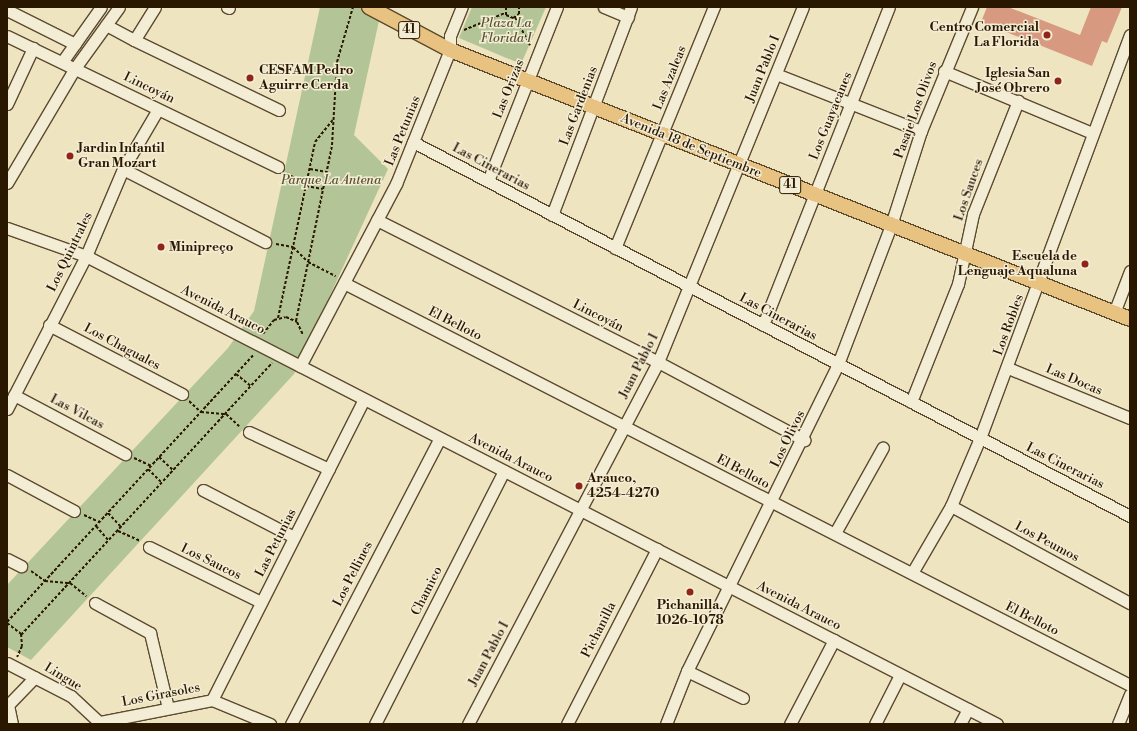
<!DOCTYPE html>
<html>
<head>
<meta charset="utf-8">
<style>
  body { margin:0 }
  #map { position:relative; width:1137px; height:731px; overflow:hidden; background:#eee4bf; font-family:"Libre Bodoni",serif }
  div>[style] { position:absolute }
  .green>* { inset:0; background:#b3c596 }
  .building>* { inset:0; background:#d79a81 }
  .path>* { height:2px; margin-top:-1px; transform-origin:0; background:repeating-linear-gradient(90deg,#2a1700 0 3px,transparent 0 5px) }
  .roads { filter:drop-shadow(1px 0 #5b4a30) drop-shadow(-1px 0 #5b4a30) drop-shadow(0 1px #5b4a30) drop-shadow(0 -1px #5b4a30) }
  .minor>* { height:11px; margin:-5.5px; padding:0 5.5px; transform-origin:5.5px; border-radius:5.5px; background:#f4edd5 }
  .major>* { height:14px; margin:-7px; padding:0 7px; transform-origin:7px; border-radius:7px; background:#e7c280 }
  .dots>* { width:11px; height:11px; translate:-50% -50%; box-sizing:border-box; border:2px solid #f4edd5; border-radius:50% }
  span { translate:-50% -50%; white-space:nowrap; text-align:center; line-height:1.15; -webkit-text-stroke:3px #f4edd5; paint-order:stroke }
  .shield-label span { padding:1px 3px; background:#f4edd5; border:1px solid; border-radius:3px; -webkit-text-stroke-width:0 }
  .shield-label { font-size:12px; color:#2a1700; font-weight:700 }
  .park-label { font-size:13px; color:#5a5434; font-style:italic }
  .poi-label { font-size:13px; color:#2a1700; font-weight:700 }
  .right { translate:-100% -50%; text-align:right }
  .left { translate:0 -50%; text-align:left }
  .street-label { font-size:13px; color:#2a1700 }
  .frame { position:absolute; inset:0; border:8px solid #2a1700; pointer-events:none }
</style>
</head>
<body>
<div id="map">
  <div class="green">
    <div style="clip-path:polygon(320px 7px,382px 7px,354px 135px,388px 169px,294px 374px,31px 660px,7px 647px,7px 585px,228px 348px,254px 311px)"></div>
    <div style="clip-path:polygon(472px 7px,546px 7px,521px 64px,459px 38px)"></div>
  </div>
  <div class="building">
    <div style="clip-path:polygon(987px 7px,1008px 7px,1080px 35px,1091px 7px,1122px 7px,1107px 43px,1102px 41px,1092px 66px,981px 22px)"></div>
  </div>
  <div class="path">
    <div style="left:506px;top:7px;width:8px;rotate:90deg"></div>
    <div style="left:506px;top:15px;width:8px;rotate:23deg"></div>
    <div style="left:513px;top:18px;width:7px;rotate:-34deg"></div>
    <div style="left:519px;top:14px;width:7px;rotate:-90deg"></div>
    <div style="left:515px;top:17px;width:32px;rotate:62deg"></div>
    <div style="left:464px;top:30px;width:44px;rotate:-22.5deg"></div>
    <div style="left:310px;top:169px;width:17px;rotate:10deg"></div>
    <div style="left:287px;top:173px;width:23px;rotate:34deg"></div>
    <div style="left:306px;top:186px;width:17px;rotate:10deg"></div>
    <div style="left:276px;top:244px;width:17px;rotate:10deg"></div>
    <div style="left:293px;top:247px;width:21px;rotate:45deg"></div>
    <div style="left:308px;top:262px;width:31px;rotate:27deg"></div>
    <div style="left:278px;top:318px;width:180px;rotate:-78.1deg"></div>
    <div style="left:315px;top:142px;width:28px;rotate:-51deg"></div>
    <div style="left:296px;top:321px;width:180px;rotate:-78.4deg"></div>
    <div style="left:332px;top:145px;width:83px;rotate:-86.6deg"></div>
    <div style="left:337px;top:62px;width:57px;rotate:-73.8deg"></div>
    <div style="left:263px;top:334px;width:18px;rotate:-52deg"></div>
    <div style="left:274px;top:320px;width:12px;rotate:-14deg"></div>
    <div style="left:286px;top:317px;width:12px;rotate:24deg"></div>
    <div style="left:297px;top:322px;width:14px;rotate:65deg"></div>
    <div style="left:236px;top:374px;width:19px;rotate:39deg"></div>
    <div style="left:189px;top:401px;width:16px;rotate:43deg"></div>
    <div style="left:201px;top:412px;width:25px;rotate:5deg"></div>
    <div style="left:226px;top:414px;width:18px;rotate:43deg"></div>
    <div style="left:159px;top:457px;width:19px;rotate:43deg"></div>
    <div style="left:134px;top:458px;width:19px;rotate:25deg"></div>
    <div style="left:148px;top:469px;width:20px;rotate:45deg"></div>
    <div style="left:108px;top:513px;width:19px;rotate:47deg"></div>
    <div style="left:84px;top:515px;width:17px;rotate:25deg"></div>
    <div style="left:96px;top:526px;width:20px;rotate:49deg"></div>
    <div style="left:118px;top:531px;width:24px;rotate:24deg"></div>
    <div style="left:31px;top:571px;width:17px;rotate:36deg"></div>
    <div style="left:45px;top:581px;width:25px;rotate:5deg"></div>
    <div style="left:70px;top:583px;width:21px;rotate:39deg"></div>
    <div style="left:7px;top:622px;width:364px;rotate:-47.3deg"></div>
    <div style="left:7px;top:623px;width:18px;rotate:38deg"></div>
    <div style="left:21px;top:634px;width:12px;rotate:85deg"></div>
    <div style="left:22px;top:646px;width:12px;rotate:114deg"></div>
    <div style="left:21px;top:635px;width:370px;rotate:-47.3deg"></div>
  </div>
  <div class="roads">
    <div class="minor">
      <div style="left:155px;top:7px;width:39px;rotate:122deg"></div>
      <div style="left:134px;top:40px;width:161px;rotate:25.8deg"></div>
      <div style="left:227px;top:7px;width:2px;rotate:27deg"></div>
      <div style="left:604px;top:7px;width:26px;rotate:23deg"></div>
      <div style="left:7px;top:10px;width:76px;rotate:26.6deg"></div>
      <div style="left:106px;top:25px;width:32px;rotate:28deg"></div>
      <div style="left:7px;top:36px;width:301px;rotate:25.8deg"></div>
      <div style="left:62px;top:62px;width:67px;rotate:-54.7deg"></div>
      <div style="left:944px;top:71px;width:160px;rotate:22.7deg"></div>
      <div style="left:776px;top:74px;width:156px;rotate:21.5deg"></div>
      <div style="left:7px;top:104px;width:62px;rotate:-65.1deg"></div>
      <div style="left:413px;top:142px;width:809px;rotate:27.55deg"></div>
      <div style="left:123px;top:169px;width:160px;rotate:27.2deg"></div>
      <div style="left:488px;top:181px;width:187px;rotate:-68.4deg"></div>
      <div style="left:7px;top:183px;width:134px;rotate:-59.4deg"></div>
      <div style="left:75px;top:68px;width:75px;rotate:-54.2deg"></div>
      <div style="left:552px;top:215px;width:222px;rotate:-69.2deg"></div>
      <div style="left:377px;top:220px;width:315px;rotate:26.8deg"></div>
      <div style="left:658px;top:362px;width:166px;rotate:28.1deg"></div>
      <div style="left:7px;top:228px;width:84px;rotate:19.5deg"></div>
      <div style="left:86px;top:256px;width:1024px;rotate:27.19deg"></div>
      <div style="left:615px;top:248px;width:261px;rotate:-67.7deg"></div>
      <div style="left:344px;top:283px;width:883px;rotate:27.09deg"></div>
      <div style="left:1114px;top:313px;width:45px;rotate:-69.1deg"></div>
      <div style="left:49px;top:325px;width:150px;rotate:27.4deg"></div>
      <div style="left:763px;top:325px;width:342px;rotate:-68.4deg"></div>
      <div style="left:300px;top:366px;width:206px;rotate:-62.2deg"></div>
      <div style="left:396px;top:184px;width:144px;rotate:-68.1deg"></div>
      <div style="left:450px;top:50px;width:14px;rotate:-90deg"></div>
      <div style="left:450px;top:36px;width:31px;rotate:-68deg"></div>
      <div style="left:1008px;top:368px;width:132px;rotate:22.3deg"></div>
      <div style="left:14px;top:395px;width:126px;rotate:28deg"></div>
      <div style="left:911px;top:402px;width:127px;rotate:-68.3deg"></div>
      <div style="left:958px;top:284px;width:72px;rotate:-77.9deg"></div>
      <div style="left:973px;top:214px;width:122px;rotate:-68.3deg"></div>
      <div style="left:7px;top:409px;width:172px;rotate:-62.7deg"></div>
      <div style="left:86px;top:256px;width:95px;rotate:-67deg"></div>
      <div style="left:123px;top:169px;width:69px;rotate:-59.7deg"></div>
      <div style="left:249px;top:432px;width:88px;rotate:24.8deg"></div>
      <div style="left:7px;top:475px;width:76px;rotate:28.2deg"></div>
      <div style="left:203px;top:490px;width:102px;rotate:27.3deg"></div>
      <div style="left:951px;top:506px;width:204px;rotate:28.5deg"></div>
      <div style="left:835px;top:533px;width:98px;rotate:-60.8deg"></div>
      <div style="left:149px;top:547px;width:125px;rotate:26.2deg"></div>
      <div style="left:7px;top:559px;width:16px;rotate:27deg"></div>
      <div style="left:912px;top:573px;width:78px;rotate:-59.8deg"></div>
      <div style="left:951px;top:506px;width:74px;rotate:-66.9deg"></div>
      <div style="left:980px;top:438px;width:430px;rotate:-69.6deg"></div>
      <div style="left:95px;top:603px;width:63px;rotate:28.6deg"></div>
      <div style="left:150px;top:633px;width:77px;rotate:76.5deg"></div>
      <div style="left:7px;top:663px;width:72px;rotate:27.3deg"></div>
      <div style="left:71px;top:696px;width:41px;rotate:43deg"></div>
      <div style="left:687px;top:671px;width:62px;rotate:25.7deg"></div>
      <div style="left:212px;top:700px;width:337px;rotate:-63.2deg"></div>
      <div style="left:8px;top:705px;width:19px;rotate:78deg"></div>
      <div style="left:7px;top:706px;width:40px;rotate:-46deg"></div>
      <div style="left:100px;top:722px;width:114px;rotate:-11.1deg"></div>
      <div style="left:212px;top:700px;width:63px;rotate:22.5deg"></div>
      <div style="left:291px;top:724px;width:322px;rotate:-62.5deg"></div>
      <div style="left:375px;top:724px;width:284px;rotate:-63deg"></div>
      <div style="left:468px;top:724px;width:409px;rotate:-62.3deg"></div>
      <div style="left:658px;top:362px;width:383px;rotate:-67.8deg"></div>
      <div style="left:567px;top:724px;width:197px;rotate:-62.8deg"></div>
      <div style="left:666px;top:724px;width:57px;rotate:-68.4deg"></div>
      <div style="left:687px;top:671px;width:342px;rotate:-63.8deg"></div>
      <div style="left:838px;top:364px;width:149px;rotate:-69.1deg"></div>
      <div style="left:891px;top:225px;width:99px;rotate:-72.3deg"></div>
      <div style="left:921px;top:131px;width:134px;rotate:-67.6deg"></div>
      <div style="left:790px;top:724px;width:95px;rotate:-62.4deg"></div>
      <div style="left:875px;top:724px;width:55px;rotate:-63deg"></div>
      <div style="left:960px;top:724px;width:17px;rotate:-62deg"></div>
      <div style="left:1118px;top:724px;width:32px;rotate:-68deg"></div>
    </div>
    <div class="major">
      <div style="left:369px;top:7px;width:92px;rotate:28deg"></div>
      <div style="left:450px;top:50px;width:731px;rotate:21.58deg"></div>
    </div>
  </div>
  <div class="dots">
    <div style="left:1047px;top:35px;background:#8f2418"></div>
    <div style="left:250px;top:78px;background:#8f2418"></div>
    <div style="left:1058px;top:81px;background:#8f2418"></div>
    <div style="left:70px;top:156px;background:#8f2418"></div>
    <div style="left:161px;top:247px;background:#8f2418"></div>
    <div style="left:1085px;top:264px;background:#8f2418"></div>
    <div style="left:579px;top:486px;background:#8f2418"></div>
    <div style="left:690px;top:592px;background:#8f2418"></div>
  </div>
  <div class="shield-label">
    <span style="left:409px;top:30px">41</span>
    <span style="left:790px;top:185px">41</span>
  </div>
  <div class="park-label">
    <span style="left:506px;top:31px">Plaza La<br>Florida I</span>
    <span style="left:331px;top:180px">Parque La Antena</span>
  </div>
  <div class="poi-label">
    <span class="right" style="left:1039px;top:35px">Centro Comercial<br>La Florida</span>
    <span class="left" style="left:259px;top:78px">CESFAM Pedro<br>Aguirre Cerda</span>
    <span class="right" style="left:1050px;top:81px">Iglesia San<br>José Obrero</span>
    <span class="left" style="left:78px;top:156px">Jardin Infantil<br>Gran Mozart</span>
    <span class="left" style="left:169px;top:247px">Minipreço</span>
    <span class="right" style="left:1077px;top:264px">Escuela de<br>Lenguaje Aqualuna</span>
    <span class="left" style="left:587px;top:486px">Arauco,<br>4254-4270</span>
    <span style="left:690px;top:613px">Pichanilla,<br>1026-1078</span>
  </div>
  <div class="street-label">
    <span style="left:763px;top:69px;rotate:-68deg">Juan Pablo I</span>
    <span style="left:670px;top:78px;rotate:-68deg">Las Azaleas</span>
    <span style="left:149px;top:88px;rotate:26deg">Lincoyán</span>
    <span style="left:509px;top:89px;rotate:-68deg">Las Orizas</span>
    <span style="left:579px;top:106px;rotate:-69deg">Las Gardenias</span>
    <span style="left:916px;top:110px;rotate:-70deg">Pasaje Los Olivos</span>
    <span style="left:831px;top:116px;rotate:-68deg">Los Guayacanes</span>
    <span style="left:403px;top:131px;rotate:-68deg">Las Petunias</span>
    <span style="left:691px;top:146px;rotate:22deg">Avenida 18 de Septiembre</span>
    <span style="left:491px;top:167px;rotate:28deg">Las Cinerarias</span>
    <span style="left:969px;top:190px;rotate:-71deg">Los Sauces</span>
    <span style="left:70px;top:252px;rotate:-64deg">Los Quintrales</span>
    <span style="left:223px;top:310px;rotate:27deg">Avenida Arauco</span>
    <span style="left:598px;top:316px;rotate:27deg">Lincoyán</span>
    <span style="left:778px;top:317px;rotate:28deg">Las Cinerarias</span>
    <span style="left:455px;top:324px;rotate:27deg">El Belloto</span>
    <span style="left:1009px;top:325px;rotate:-70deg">Los Robles</span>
    <span style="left:122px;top:347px;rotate:28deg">Los Chaguales</span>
    <span style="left:639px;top:366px;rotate:-63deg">Juan Pablo I</span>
    <span style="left:1074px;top:380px;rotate:23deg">Las Docas</span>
    <span style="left:77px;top:412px;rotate:28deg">Las Vilcas</span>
    <span style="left:788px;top:439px;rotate:-64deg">Los Olivos</span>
    <span style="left:511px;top:458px;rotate:27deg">Avenida Arauco</span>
    <span style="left:1065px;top:466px;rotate:27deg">Las Cinerarias</span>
    <span style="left:743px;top:472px;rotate:28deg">El Belloto</span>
    <span style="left:1047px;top:542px;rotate:28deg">Los Peumos</span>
    <span style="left:276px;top:543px;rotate:-63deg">Las Petunias</span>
    <span style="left:211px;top:562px;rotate:26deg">Los Saucos</span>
    <span style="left:353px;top:574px;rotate:-63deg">Los Pellines</span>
    <span style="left:427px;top:591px;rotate:-63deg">Chamico</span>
    <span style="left:799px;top:606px;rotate:27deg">Avenida Arauco</span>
    <span style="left:1032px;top:619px;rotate:27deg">El Belloto</span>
    <span style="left:599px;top:630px;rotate:-63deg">Pichanilla</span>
    <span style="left:489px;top:654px;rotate:-62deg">Juan Pablo I</span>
    <span style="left:63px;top:677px;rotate:31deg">Lingue</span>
    <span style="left:161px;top:695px;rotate:-11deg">Los Girasoles</span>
  </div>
  <div class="frame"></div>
</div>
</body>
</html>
